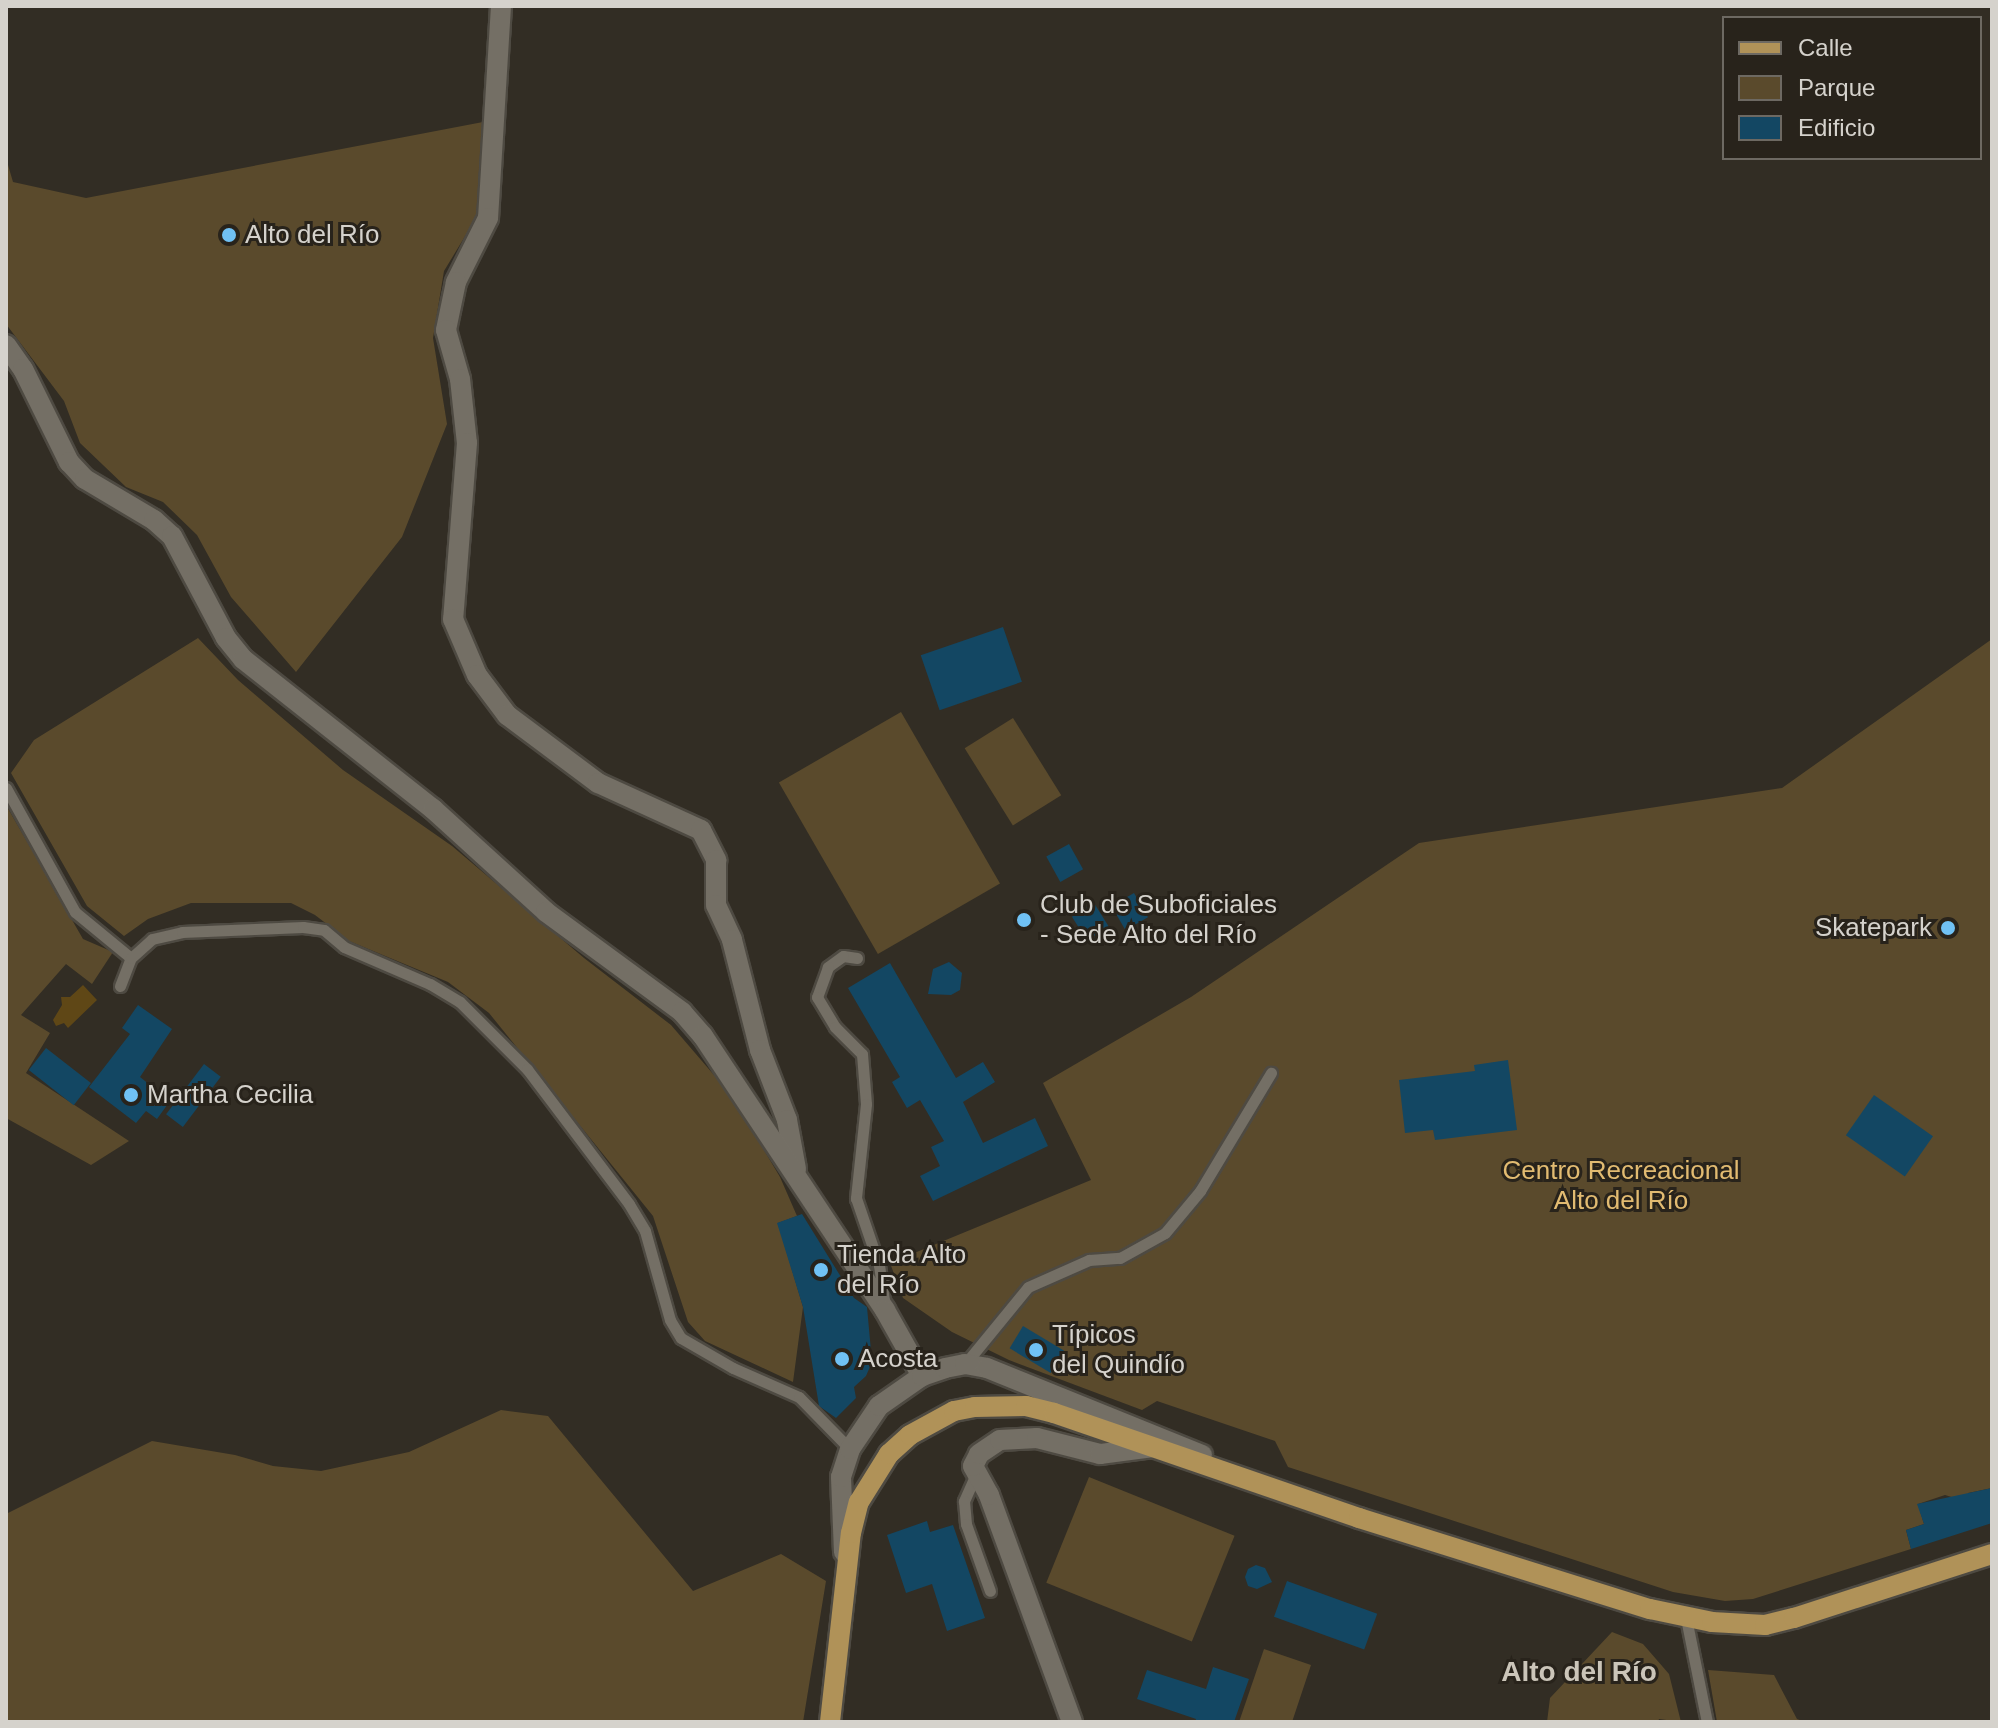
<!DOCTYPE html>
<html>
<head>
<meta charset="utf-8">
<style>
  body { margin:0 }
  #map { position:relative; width:1998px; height:1728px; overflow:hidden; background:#322d24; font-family:Arial,sans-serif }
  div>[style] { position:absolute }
  .green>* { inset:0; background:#5a4a2c; transform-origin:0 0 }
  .water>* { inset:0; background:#5f4716 }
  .building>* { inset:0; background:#134763; transform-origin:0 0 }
  .roads { filter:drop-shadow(2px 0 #4e4a42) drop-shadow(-2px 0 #4e4a42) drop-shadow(0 2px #4e4a42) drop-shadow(0 -2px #4e4a42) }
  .service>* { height:11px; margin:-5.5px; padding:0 5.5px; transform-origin:5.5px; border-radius:5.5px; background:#746f65 }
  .minor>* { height:20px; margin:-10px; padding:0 10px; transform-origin:10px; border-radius:10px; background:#746f65 }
  .primary>* { height:20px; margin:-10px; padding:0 10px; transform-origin:10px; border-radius:10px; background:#b09258 }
  .dots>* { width:22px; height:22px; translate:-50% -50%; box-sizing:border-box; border:4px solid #28231b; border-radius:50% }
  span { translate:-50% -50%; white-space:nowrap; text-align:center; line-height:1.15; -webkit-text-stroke:6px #28231b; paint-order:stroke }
  .poi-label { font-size:26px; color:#d5d2cc }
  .left { translate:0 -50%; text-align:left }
  .right { translate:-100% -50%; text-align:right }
  .park-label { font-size:26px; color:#e2bb71 }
  .neighbourhood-label { font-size:28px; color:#cbc5b9; font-weight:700 }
  .frame { position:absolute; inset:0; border:8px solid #d5d2cc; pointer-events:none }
  .legend { position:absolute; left:1722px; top:16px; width:260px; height:144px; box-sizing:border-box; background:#28231b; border:2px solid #6d6962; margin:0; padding:10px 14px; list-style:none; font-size:24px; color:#d5d2cc }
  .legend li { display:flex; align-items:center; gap:16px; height:40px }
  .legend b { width:40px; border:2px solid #6d6962 }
</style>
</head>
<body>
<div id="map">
  <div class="green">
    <div style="clip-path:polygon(483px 122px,481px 210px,444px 271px,433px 338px,447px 424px,402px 537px,296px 672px,231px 597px,197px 535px,163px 502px,126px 487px,80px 443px,64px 401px,6px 324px,6px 158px,13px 182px,86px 198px)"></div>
    <div style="clip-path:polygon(198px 638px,238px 680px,343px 770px,452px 846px,584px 958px,671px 1025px,732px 1096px,780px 1177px,797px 1216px,778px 1223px,803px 1307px,793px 1382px,705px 1341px,688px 1322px,653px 1216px,489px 1013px,448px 982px,349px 941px,315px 915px,291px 903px,191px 903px,148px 919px,124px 936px,87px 906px,11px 773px,34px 740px)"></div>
    <div style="clip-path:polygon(1992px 639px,1992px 1488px,1968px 1493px,1971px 1503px,1945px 1495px,1918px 1504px,1924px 1524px,1906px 1530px,1911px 1549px,1753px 1599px,1725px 1601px,1673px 1592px,1288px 1467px,1275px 1441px,1157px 1401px,1142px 1410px,1009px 1360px,952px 1332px,903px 1298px,890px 1263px,1091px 1180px,1043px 1083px,1191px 997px,1419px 843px,1782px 788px)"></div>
    <div style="left:901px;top:712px;width:198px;height:141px;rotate:60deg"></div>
    <div style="left:1013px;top:718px;width:91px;height:57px;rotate:58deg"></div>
    <div style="clip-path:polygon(6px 805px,83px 939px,113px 952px,92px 984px,66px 964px,21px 1015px,50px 1033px,26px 1073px,129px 1141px,91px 1165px,6px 1118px)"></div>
    <div style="clip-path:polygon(501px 1410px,548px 1416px,693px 1591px,781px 1554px,826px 1581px,803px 1722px,6px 1722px,6px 1514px,152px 1441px,235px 1455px,273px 1466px,321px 1471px,409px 1452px)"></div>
    <div style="left:1089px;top:1477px;width:157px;height:114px;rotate:22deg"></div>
    <div style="clip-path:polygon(1612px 1632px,1643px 1644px,1669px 1674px,1681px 1722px,1659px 1719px,1658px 1722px,1547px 1722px,1550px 1698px)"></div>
    <div style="clip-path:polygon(1264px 1649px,1311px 1665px,1292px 1722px,1239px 1722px)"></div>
    <div style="clip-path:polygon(1708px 1670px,1774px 1675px,1797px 1719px,1805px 1722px,1717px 1722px)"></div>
  </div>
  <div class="water">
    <div style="clip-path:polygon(83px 985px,97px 1000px,68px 1028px,64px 1023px,56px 1026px,53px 1020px,62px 1005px,61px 997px,70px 997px)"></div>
  </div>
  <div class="building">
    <div style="left:1003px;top:627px;width:58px;height:87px;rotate:71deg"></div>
    <div style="left:1069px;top:844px;width:29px;height:26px;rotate:61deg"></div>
    <div style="left:1134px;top:893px;width:28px;height:26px;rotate:60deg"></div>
    <div style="left:1094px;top:903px;width:28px;height:26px;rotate:58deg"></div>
    <div style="clip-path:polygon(949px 962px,962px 973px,960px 990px,951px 995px,928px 994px,933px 969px)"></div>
    <div style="clip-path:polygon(890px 963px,956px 1078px,983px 1062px,995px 1082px,963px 1102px,983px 1143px,1035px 1118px,1048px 1146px,933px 1201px,920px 1176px,940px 1166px,931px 1147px,944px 1141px,920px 1100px,907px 1108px,892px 1082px,900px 1077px,848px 988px)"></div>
    <div style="clip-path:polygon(138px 1005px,172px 1029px,140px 1077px,170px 1101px,157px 1119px,146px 1111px,136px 1123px,89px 1087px,130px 1034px,122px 1028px)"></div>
    <div style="left:46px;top:1048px;width:57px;height:28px;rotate:38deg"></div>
    <div style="clip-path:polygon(1508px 1060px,1517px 1130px,1435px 1140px,1433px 1130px,1405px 1133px,1399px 1080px,1475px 1071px,1474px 1065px)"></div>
    <div style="left:204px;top:1064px;width:21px;height:63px;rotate:37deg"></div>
    <div style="left:1874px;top:1095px;width:72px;height:49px;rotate:35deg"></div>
    <div style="clip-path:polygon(802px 1214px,854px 1298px,867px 1307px,872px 1362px,866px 1376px,854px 1387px,856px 1398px,836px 1418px,819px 1406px,803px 1307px,777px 1223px)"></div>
    <div style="left:1023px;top:1326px;width:48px;height:26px;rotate:31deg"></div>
    <div style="clip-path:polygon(1992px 1488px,1992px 1523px,1911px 1549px,1906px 1530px,1924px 1524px,1917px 1504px)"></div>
    <div style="clip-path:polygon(927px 1521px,930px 1532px,953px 1525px,985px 1618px,947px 1631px,932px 1584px,906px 1593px,887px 1535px)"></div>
    <div style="clip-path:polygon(1256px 1565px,1265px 1568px,1272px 1582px,1257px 1589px,1248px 1586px,1245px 1577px,1248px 1569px)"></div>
    <div style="left:1287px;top:1581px;width:96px;height:38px;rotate:20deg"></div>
    <div style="clip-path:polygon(1213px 1667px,1249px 1679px,1234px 1722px,1195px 1722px,1196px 1719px,1137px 1699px,1147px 1670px,1206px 1689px)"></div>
  </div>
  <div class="roads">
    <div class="service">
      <div style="left:6px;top:788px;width:142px;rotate:60.9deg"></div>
      <div style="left:75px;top:912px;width:72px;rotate:39.4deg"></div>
      <div style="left:857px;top:958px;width:14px;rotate:-172deg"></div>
      <div style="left:843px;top:956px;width:19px;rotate:144deg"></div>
      <div style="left:828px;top:967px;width:32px;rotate:110deg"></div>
      <div style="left:817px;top:997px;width:35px;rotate:59deg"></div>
      <div style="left:835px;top:1027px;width:38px;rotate:45deg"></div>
      <div style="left:862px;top:1054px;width:50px;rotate:85.4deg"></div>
      <div style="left:866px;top:1104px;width:95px;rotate:96.1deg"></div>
      <div style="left:856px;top:1198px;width:71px;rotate:71.1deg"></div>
      <div style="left:879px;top:1265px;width:37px;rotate:82deg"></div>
      <div style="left:120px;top:986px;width:30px;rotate:-69deg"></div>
      <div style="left:131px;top:958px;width:28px;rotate:-42deg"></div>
      <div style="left:152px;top:939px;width:31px;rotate:-13deg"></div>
      <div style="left:182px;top:932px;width:121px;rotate:-2.4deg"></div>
      <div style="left:303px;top:927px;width:21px;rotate:8deg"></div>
      <div style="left:324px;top:930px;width:26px;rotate:40deg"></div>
      <div style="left:344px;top:947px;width:94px;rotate:23.3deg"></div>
      <div style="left:430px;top:984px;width:35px;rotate:31deg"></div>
      <div style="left:460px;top:1002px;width:95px;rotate:45deg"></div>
      <div style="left:527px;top:1069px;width:169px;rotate:52.9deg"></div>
      <div style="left:629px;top:1204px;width:31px;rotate:59deg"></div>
      <div style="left:645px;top:1231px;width:92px;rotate:74.3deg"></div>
      <div style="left:670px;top:1320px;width:21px;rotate:59deg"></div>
      <div style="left:681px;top:1338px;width:60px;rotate:30deg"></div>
      <div style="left:733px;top:1368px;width:72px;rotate:23.7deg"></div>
      <div style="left:799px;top:1397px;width:73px;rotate:45.6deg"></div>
      <div style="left:965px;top:1364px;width:99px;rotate:-50.7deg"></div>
      <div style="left:1028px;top:1287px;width:67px;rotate:-23.9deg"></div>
      <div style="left:1089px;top:1260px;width:31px;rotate:-4deg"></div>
      <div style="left:1120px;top:1258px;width:51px;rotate:-29.1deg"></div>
      <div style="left:1165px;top:1233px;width:55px;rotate:-50.2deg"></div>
      <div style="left:1200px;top:1191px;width:138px;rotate:-59deg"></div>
      <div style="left:976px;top:1474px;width:30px;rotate:114deg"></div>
      <div style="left:964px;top:1501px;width:23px;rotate:85deg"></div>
      <div style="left:966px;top:1524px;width:71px;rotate:70.3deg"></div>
      <div style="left:1686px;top:1618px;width:106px;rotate:78.6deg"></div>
    </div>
    <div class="minor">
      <div style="left:501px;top:6px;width:212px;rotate:93.5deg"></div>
      <div style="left:488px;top:218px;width:72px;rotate:116.6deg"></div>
      <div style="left:456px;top:282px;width:49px;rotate:101.8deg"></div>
      <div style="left:446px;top:330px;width:51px;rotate:74.1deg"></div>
      <div style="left:460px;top:379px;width:64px;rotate:83.8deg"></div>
      <div style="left:467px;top:443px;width:177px;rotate:94.5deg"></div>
      <div style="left:453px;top:619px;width:61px;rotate:66.8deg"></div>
      <div style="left:477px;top:675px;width:50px;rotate:53.1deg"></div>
      <div style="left:507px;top:715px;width:114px;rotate:36.8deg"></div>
      <div style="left:598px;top:783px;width:113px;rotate:24.5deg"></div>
      <div style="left:701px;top:830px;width:34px;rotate:63deg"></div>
      <div style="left:716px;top:860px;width:45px;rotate:90deg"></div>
      <div style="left:716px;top:905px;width:38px;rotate:65deg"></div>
      <div style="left:732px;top:940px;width:114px;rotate:75.7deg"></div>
      <div style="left:760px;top:1050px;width:75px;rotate:68.9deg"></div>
      <div style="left:787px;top:1120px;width:50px;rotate:79.6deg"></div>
      <div style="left:6px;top:345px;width:29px;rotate:55deg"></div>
      <div style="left:23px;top:369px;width:104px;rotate:63.7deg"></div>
      <div style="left:69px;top:462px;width:23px;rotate:47deg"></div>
      <div style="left:85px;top:479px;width:80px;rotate:30.7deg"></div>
      <div style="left:154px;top:520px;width:24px;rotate:42deg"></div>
      <div style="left:172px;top:536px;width:115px;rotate:62.1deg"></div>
      <div style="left:226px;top:638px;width:27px;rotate:51deg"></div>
      <div style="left:243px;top:659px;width:242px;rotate:38.3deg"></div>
      <div style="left:433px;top:809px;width:153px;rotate:42.3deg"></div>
      <div style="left:546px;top:912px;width:169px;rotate:36.3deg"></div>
      <div style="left:682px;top:1012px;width:32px;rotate:49deg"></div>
      <div style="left:703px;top:1036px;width:329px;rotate:56.4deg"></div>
      <div style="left:885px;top:1310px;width:76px;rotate:60.7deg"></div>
      <div style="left:844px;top:1552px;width:75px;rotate:-92.3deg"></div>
      <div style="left:841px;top:1477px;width:29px;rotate:-72deg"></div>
      <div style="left:850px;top:1449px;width:52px;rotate:-56deg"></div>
      <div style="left:879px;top:1406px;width:52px;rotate:-34.9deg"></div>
      <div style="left:922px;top:1376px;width:24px;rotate:-19deg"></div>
      <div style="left:945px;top:1368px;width:20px;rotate:-11deg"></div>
      <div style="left:965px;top:1364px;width:22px;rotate:10deg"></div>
      <div style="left:987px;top:1368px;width:232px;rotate:22deg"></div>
      <div style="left:1072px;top:1722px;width:242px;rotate:-110.1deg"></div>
      <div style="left:989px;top:1495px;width:33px;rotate:-119deg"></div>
      <div style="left:973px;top:1466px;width:13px;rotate:-63deg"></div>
      <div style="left:979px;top:1454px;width:25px;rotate:-34deg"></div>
      <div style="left:1000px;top:1440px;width:37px;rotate:-3deg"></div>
      <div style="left:1037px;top:1438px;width:65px;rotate:14.3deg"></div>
      <div style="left:1100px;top:1454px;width:53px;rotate:-7.5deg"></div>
    </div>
    <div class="primary">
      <div style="left:830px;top:1722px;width:190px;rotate:-83.7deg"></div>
      <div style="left:851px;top:1533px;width:32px;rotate:-76deg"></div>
      <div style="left:859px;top:1502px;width:57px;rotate:-58deg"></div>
      <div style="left:889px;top:1454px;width:28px;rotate:-42deg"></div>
      <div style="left:910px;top:1435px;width:50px;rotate:-28.6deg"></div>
      <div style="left:954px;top:1411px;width:21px;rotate:-11deg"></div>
      <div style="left:975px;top:1407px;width:51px;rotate:-1.1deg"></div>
      <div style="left:1026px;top:1406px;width:29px;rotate:14deg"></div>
      <div style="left:1054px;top:1413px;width:323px;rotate:19deg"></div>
      <div style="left:1359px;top:1518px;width:305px;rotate:17.4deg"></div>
      <div style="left:1650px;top:1609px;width:63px;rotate:11.8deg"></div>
      <div style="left:1712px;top:1622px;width:53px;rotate:3.2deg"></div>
      <div style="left:1765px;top:1625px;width:30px;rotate:-14deg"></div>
      <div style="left:1794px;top:1618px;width:208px;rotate:-17.9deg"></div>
    </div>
  </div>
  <div class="dots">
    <div style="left:229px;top:235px;background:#70c1f4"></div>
    <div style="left:1024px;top:920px;background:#70c1f4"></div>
    <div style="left:1948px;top:928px;background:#70c1f4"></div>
    <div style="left:131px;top:1095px;background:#70c1f4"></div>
    <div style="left:821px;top:1270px;background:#70c1f4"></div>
    <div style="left:1036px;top:1350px;background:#70c1f4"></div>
    <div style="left:842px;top:1359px;background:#70c1f4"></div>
  </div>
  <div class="poi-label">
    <span class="left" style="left:245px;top:235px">Alto del Río</span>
    <span class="left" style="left:1040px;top:920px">Club de Suboficiales<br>- Sede Alto del Río</span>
    <span class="right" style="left:1932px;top:928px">Skatepark</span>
    <span class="left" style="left:147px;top:1095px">Martha Cecilia</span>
    <span class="left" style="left:837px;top:1270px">Tienda Alto<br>del Río</span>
    <span class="left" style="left:1052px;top:1350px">Típicos<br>del Quindío</span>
    <span class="left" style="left:858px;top:1359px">Acosta</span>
  </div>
  <div class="park-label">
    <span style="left:1621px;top:1186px">Centro Recreacional<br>Alto del Río</span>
  </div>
  <div class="neighbourhood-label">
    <span style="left:1579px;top:1672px">Alto del Río</span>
  </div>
  <div class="frame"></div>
  <ul class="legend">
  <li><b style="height:10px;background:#b09258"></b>Calle</li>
  <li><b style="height:22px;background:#5a4a2c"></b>Parque</li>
  <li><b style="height:22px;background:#134763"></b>Edificio</li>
  </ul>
</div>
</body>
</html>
